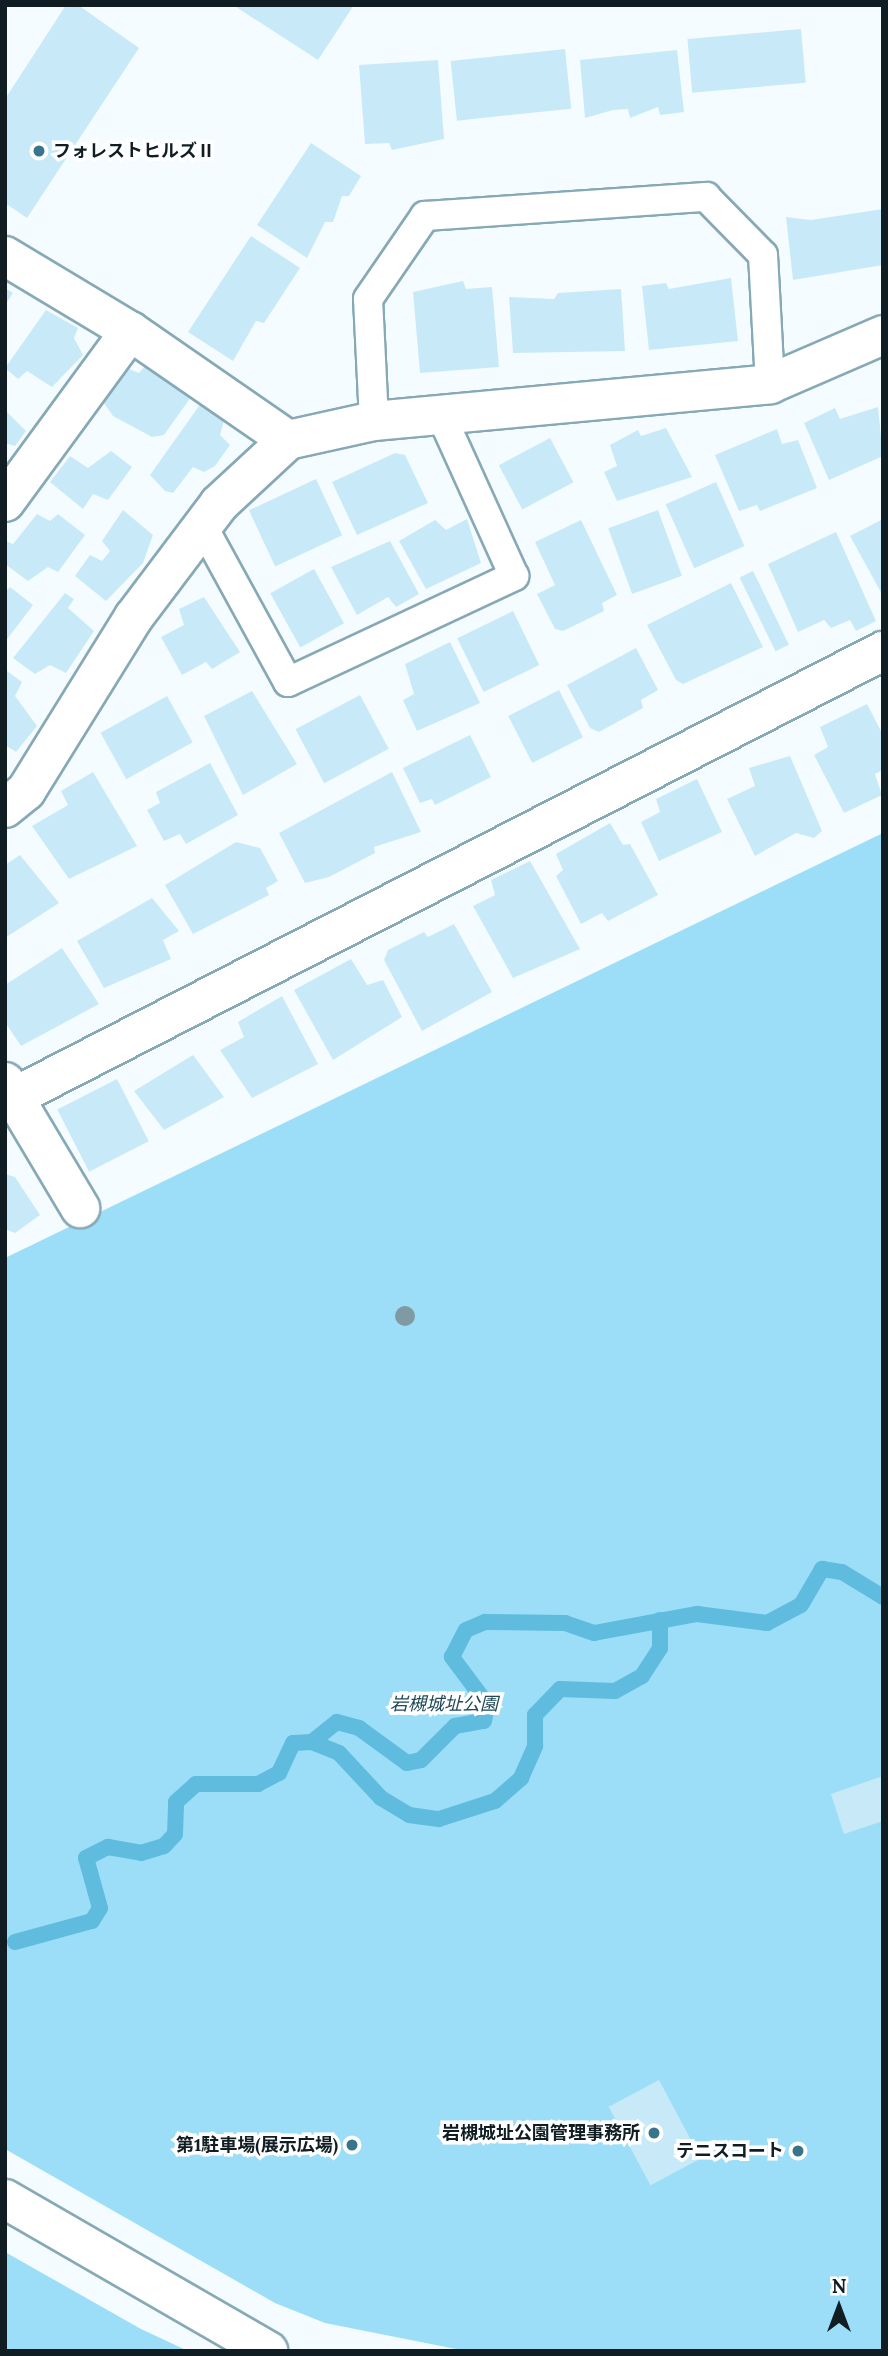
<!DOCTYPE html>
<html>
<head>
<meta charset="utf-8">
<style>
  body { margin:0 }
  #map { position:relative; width:888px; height:2356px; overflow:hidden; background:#f5fcff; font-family:Lora,"Noto Sans JP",serif }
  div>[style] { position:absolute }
  .green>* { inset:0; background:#9cdef8 }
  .stream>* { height:16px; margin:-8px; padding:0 8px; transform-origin:8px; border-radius:8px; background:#5fbcde }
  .building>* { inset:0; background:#c8eaf8; transform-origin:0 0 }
  .roads { filter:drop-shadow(2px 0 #87a9b6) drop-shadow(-2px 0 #87a9b6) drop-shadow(0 2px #87a9b6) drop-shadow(0 -2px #87a9b6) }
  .service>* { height:28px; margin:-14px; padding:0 14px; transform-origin:14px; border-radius:14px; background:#fff }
  .minor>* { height:38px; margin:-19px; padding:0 19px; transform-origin:19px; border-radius:19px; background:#fff }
  .tertiary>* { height:38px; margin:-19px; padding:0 19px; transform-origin:19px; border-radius:19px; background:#fff }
  .trees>* { width:20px; height:20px; margin:-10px; border-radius:50%; background:#809aa3 }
  .dots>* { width:19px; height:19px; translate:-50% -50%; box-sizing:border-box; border:4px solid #fff; border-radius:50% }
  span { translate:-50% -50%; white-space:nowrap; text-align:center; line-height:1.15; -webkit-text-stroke:7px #fff; paint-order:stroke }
  .poi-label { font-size:18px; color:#101d22; font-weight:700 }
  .left { translate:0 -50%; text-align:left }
  .right { translate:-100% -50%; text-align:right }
  .park-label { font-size:18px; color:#214958; font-style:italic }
  .frame { position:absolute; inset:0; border:7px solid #101d22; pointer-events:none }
  .north { position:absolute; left:804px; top:2272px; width:70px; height:70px; -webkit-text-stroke:5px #fff; paint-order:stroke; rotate:0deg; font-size:19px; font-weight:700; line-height:28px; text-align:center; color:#101d22 }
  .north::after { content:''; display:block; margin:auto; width:24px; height:32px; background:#101d22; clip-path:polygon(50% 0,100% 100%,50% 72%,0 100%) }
</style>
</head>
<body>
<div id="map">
  <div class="green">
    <div style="clip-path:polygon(883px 833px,883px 2351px,466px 2351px,325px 2323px,275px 2303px,5px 2149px,5px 1258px)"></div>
    <div style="clip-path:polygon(5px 2252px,141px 2329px,188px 2351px,5px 2351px)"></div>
  </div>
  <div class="stream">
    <div style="left:312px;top:1742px;width:29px;rotate:22deg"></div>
    <div style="left:339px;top:1753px;width:62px;rotate:47deg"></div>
    <div style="left:381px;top:1798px;width:33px;rotate:31deg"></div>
    <div style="left:409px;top:1815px;width:30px;rotate:8deg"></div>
    <div style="left:439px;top:1819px;width:59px;rotate:-17.8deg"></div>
    <div style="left:495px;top:1801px;width:35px;rotate:-41deg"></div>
    <div style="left:521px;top:1778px;width:35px;rotate:-66deg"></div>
    <div style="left:535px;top:1746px;width:31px;rotate:-90deg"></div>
    <div style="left:535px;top:1715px;width:36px;rotate:-46deg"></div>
    <div style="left:560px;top:1689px;width:55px;rotate:2.1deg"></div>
    <div style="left:615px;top:1691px;width:31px;rotate:-29deg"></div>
    <div style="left:642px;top:1676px;width:33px;rotate:-57deg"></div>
    <div style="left:660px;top:1648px;width:28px;rotate:-90deg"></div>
    <div style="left:15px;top:1942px;width:80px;rotate:-15.3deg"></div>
    <div style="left:92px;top:1921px;width:15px;rotate:-58deg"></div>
    <div style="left:100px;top:1908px;width:52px;rotate:-105.6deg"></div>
    <div style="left:86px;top:1858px;width:25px;rotate:-27deg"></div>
    <div style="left:108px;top:1847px;width:34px;rotate:10deg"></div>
    <div style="left:141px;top:1853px;width:24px;rotate:-17deg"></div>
    <div style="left:164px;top:1846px;width:16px;rotate:-47deg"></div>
    <div style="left:175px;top:1834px;width:32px;rotate:-88deg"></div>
    <div style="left:176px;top:1802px;width:27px;rotate:-42deg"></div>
    <div style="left:196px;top:1784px;width:62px"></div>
    <div style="left:258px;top:1784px;width:24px;rotate:-28deg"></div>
    <div style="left:279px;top:1773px;width:33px;rotate:-65deg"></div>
    <div style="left:293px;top:1743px;width:19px;rotate:-3deg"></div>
    <div style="left:312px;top:1742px;width:32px;rotate:-39deg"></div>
    <div style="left:337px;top:1722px;width:23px;rotate:15deg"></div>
    <div style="left:359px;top:1728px;width:59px;rotate:36.1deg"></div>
    <div style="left:407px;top:1763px;width:14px;rotate:-12deg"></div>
    <div style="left:421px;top:1760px;width:48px;rotate:-45deg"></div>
    <div style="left:455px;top:1726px;width:29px;rotate:-10deg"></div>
    <div style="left:484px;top:1721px;width:17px;rotate:-80deg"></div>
    <div style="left:487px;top:1704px;width:59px;rotate:-126.7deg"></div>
    <div style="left:452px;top:1657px;width:30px;rotate:-63deg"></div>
    <div style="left:466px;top:1630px;width:21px;rotate:-23deg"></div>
    <div style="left:485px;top:1622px;width:80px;rotate:0.7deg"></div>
    <div style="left:565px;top:1623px;width:31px;rotate:19deg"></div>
    <div style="left:594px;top:1633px;width:105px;rotate:-10.5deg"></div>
    <div style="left:697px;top:1614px;width:71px;rotate:7.3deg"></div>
    <div style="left:767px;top:1623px;width:38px;rotate:-28deg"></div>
    <div style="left:801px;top:1605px;width:42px;rotate:-59.7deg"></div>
    <div style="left:822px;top:1569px;width:20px;rotate:9deg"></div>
    <div style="left:842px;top:1572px;width:48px;rotate:31.4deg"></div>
  </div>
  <div class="building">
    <div style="clip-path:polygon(66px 5px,78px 5px,139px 48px,27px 218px,5px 203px,5px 99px)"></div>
    <div style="clip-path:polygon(233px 5px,354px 5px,318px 60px)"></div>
    <div style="left:801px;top:29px;width:54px;height:114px;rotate:85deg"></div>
    <div style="left:565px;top:49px;width:60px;height:115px;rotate:84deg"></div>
    <div style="clip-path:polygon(677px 50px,684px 112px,660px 115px,658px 107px,630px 118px,628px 109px,613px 110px,585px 118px,580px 60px)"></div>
    <div style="clip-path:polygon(438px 60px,444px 139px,392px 150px,389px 143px,365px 144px,359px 65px)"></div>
    <div style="clip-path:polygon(311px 143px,361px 176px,349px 196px,342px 196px,333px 222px,325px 222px,307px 258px,257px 225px)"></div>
    <div style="clip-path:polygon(883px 209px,883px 265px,793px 280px,786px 217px,811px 220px)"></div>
    <div style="clip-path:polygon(251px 236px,300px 268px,264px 323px,256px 321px,233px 361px,188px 332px)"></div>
    <div style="clip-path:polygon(731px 278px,738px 341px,649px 350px,642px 286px,666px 283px,669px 289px)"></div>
    <div style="clip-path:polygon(463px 281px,466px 289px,492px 287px,499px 367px,420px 373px,413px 292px)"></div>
    <div style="clip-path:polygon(5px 288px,13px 293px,5px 305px)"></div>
    <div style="clip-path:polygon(621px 289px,625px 351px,513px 353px,509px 297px,554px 299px,558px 293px)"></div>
    <div style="clip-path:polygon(46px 310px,78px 328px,74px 338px,83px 355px,52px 387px,27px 371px,18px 379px,5px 368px)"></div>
    <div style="clip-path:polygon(147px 364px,191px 397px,164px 435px,152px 437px,113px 416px,104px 403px,129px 369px,139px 373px)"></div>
    <div style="clip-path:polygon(204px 399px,225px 417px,220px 435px,230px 445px,215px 466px,204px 472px,193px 467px,173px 493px,165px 491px,150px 475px)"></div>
    <div style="clip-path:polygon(878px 407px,883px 456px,829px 480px,804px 423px,835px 408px,840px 419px)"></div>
    <div style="clip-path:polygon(5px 410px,26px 431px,15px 446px,5px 443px)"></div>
    <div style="clip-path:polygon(666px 428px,692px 477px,617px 501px,604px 472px,617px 466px,610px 445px,638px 430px,641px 436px)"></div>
    <div style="clip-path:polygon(777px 429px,782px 444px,798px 440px,817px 488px,760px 511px,757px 505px,739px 511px,715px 455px)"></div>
    <div style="left:550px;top:438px;width:50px;height:58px;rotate:62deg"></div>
    <div style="clip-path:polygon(111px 451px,132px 467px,108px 500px,93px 494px,83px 509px,50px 482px,70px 456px,88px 468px)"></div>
    <div style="clip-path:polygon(395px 453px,405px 455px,428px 503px,357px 535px,332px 482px)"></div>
    <div style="left:316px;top:479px;width:62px;height:74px;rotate:65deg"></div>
    <div style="left:716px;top:482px;width:70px;height:55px;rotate:66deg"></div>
    <div style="clip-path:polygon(123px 510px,153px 535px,143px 563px,106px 601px,75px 576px,90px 555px,102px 561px,110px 551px,102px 541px)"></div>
    <div style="left:658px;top:510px;width:70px;height:53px;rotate:70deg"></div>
    <div style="clip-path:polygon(37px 514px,50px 521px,58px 514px,85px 535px,58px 572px,48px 567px,28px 581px,5px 564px,5px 541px,13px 544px)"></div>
    <div style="clip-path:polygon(467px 519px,481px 563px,426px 589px,399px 541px,435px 520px,446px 530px)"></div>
    <div style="clip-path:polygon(883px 519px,883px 596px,850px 536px)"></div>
    <div style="clip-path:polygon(581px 520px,617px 595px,602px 603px,604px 611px,563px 631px,555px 629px,537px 594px,555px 585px,535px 542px)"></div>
    <div style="clip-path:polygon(836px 532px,876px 621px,856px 631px,850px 620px,831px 628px,824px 620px,798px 632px,768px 564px)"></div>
    <div style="clip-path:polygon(390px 541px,419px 594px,396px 607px,388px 597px,357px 615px,331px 567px)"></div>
    <div style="left:314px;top:569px;width:62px;height:50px;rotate:61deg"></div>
    <div style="left:753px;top:571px;width:82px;height:15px;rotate:64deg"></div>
    <div style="clip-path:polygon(731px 583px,763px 647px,683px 684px,676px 680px,647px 625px)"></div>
    <div style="clip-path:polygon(10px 587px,33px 605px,5px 642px,5px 592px)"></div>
    <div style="clip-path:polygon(65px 593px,74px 599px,68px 608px,94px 631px,66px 673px,50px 665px,35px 674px,13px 658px)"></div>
    <div style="clip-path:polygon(204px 597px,240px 652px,212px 669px,206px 662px,182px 675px,161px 637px,184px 625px,179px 609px)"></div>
    <div style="left:513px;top:611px;width:60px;height:62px;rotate:64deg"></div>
    <div style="clip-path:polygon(450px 642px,480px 703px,417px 731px,403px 700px,414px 694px,405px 664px)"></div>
    <div style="clip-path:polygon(636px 648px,658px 690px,641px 700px,643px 708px,599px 732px,590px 728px,567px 685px)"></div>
    <div style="clip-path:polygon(7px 671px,22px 682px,15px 696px,37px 726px,16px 752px,5px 745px)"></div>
    <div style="left:559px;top:690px;width:53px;height:57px;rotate:63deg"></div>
    <div style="clip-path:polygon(252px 691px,297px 764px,243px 795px,204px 716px)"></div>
    <div style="left:360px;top:695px;width:61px;height:73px;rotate:62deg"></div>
    <div style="left:167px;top:696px;width:53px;height:76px;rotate:61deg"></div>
    <div style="clip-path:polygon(867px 704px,883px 735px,883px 770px,875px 774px,882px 795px,844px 813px,814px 755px,828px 747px,820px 727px)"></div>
    <div style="clip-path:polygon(470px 735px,491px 777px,435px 805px,432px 799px,420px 803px,403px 768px)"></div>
    <div style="clip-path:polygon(790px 756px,822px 831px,814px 838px,796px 833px,755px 856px,727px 799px,755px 786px,749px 768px)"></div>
    <div style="clip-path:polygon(210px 763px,238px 815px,186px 844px,180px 834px,164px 841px,147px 810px,160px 803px,156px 792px)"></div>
    <div style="clip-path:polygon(93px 772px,137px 846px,69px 879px,32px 826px,68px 805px,61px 791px)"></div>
    <div style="clip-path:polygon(392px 772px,421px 832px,374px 847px,375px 853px,329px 877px,305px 883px,279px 833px)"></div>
    <div style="clip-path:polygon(697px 779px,722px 832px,659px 861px,641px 822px,660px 812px,656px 799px)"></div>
    <div style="clip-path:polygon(610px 823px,623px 845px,630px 844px,658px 895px,608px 921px,602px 913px,581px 924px,556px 876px,563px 870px,556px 854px)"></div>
    <div style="clip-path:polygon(236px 842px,260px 848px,278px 881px,266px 888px,269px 895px,193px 934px,165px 885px)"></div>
    <div style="clip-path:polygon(20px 855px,59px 903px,5px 938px,5px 865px)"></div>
    <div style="clip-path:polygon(530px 861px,580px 949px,513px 978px,473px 906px,495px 895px,491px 880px)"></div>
    <div style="clip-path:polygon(152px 898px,179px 931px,163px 940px,171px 959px,104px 988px,77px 941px)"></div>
    <div style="clip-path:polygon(454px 924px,492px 992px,422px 1031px,384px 960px,388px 950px,424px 932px,428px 937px)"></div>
    <div style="clip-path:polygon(62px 948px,99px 1004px,21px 1046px,5px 1022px,5px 985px)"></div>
    <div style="clip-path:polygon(351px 959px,367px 985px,383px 980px,402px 1017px,333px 1060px,294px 990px)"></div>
    <div style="clip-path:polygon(282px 996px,318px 1064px,252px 1098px,220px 1050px,244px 1037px,238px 1022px)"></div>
    <div style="clip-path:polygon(193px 1055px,224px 1097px,164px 1130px,134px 1091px)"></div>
    <div style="left:117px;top:1079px;width:70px;height:67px;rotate:63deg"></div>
    <div style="clip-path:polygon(5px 1174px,15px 1177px,40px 1215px,15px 1233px,5px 1229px)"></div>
    <div style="clip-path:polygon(883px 1776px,883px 1821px,844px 1834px,831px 1794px)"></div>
    <div style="left:659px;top:2080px;width:89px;height:57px;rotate:62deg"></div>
  </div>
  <div class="roads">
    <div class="service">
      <div style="left:374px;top:421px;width:122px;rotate:-92.8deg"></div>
      <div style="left:368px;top:299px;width:101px;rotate:-55.5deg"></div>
      <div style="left:425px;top:216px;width:282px;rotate:-3.9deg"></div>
      <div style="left:706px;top:197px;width:81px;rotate:45.5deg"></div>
      <div style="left:763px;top:255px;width:129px;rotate:86.9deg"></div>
      <div style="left:202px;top:525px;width:179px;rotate:61.3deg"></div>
      <div style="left:288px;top:682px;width:250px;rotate:-25.1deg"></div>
      <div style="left:514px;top:576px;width:177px;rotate:-114.4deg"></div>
    </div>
    <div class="minor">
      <div style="left:5px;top:256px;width:146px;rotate:31deg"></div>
      <div style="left:130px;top:331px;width:192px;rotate:34.6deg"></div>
      <div style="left:5px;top:502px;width:212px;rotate:-53.8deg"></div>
      <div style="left:5px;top:808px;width:27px;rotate:-39deg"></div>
      <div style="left:26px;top:791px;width:205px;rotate:-58.2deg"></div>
      <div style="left:134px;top:617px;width:141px;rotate:-53deg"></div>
      <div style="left:219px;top:504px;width:94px;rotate:-42.8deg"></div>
      <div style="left:288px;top:440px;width:88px;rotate:-12.5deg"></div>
      <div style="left:374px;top:421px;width:398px;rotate:-5.3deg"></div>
      <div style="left:770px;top:384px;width:123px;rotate:-23.4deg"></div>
      <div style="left:5px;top:1082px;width:147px;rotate:59.2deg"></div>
      <div style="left:16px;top:1096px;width:975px;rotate:-27.17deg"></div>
    </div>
    <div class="tertiary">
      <div style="left:5px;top:2199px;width:304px;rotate:30deg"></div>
    </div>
  </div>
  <div class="trees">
    <div style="left:405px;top:1316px"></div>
  </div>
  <div class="dots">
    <div style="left:39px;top:151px;background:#38758b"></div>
    <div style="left:654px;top:2133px;background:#38758b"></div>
    <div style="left:352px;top:2145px;background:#38758b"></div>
    <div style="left:798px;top:2151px;background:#38758b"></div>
  </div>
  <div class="poi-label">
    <span class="left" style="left:53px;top:151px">フォレストヒルズⅡ</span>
    <span class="right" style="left:640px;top:2133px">岩槻城址公園管理事務所</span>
    <span class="right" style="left:338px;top:2145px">第1駐車場(展示広場)</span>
    <span class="right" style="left:784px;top:2151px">テニスコート</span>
  </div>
  <div class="park-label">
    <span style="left:444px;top:1704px">岩槻城址公園</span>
  </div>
  <div class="frame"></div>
  <div class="north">N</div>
</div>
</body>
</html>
